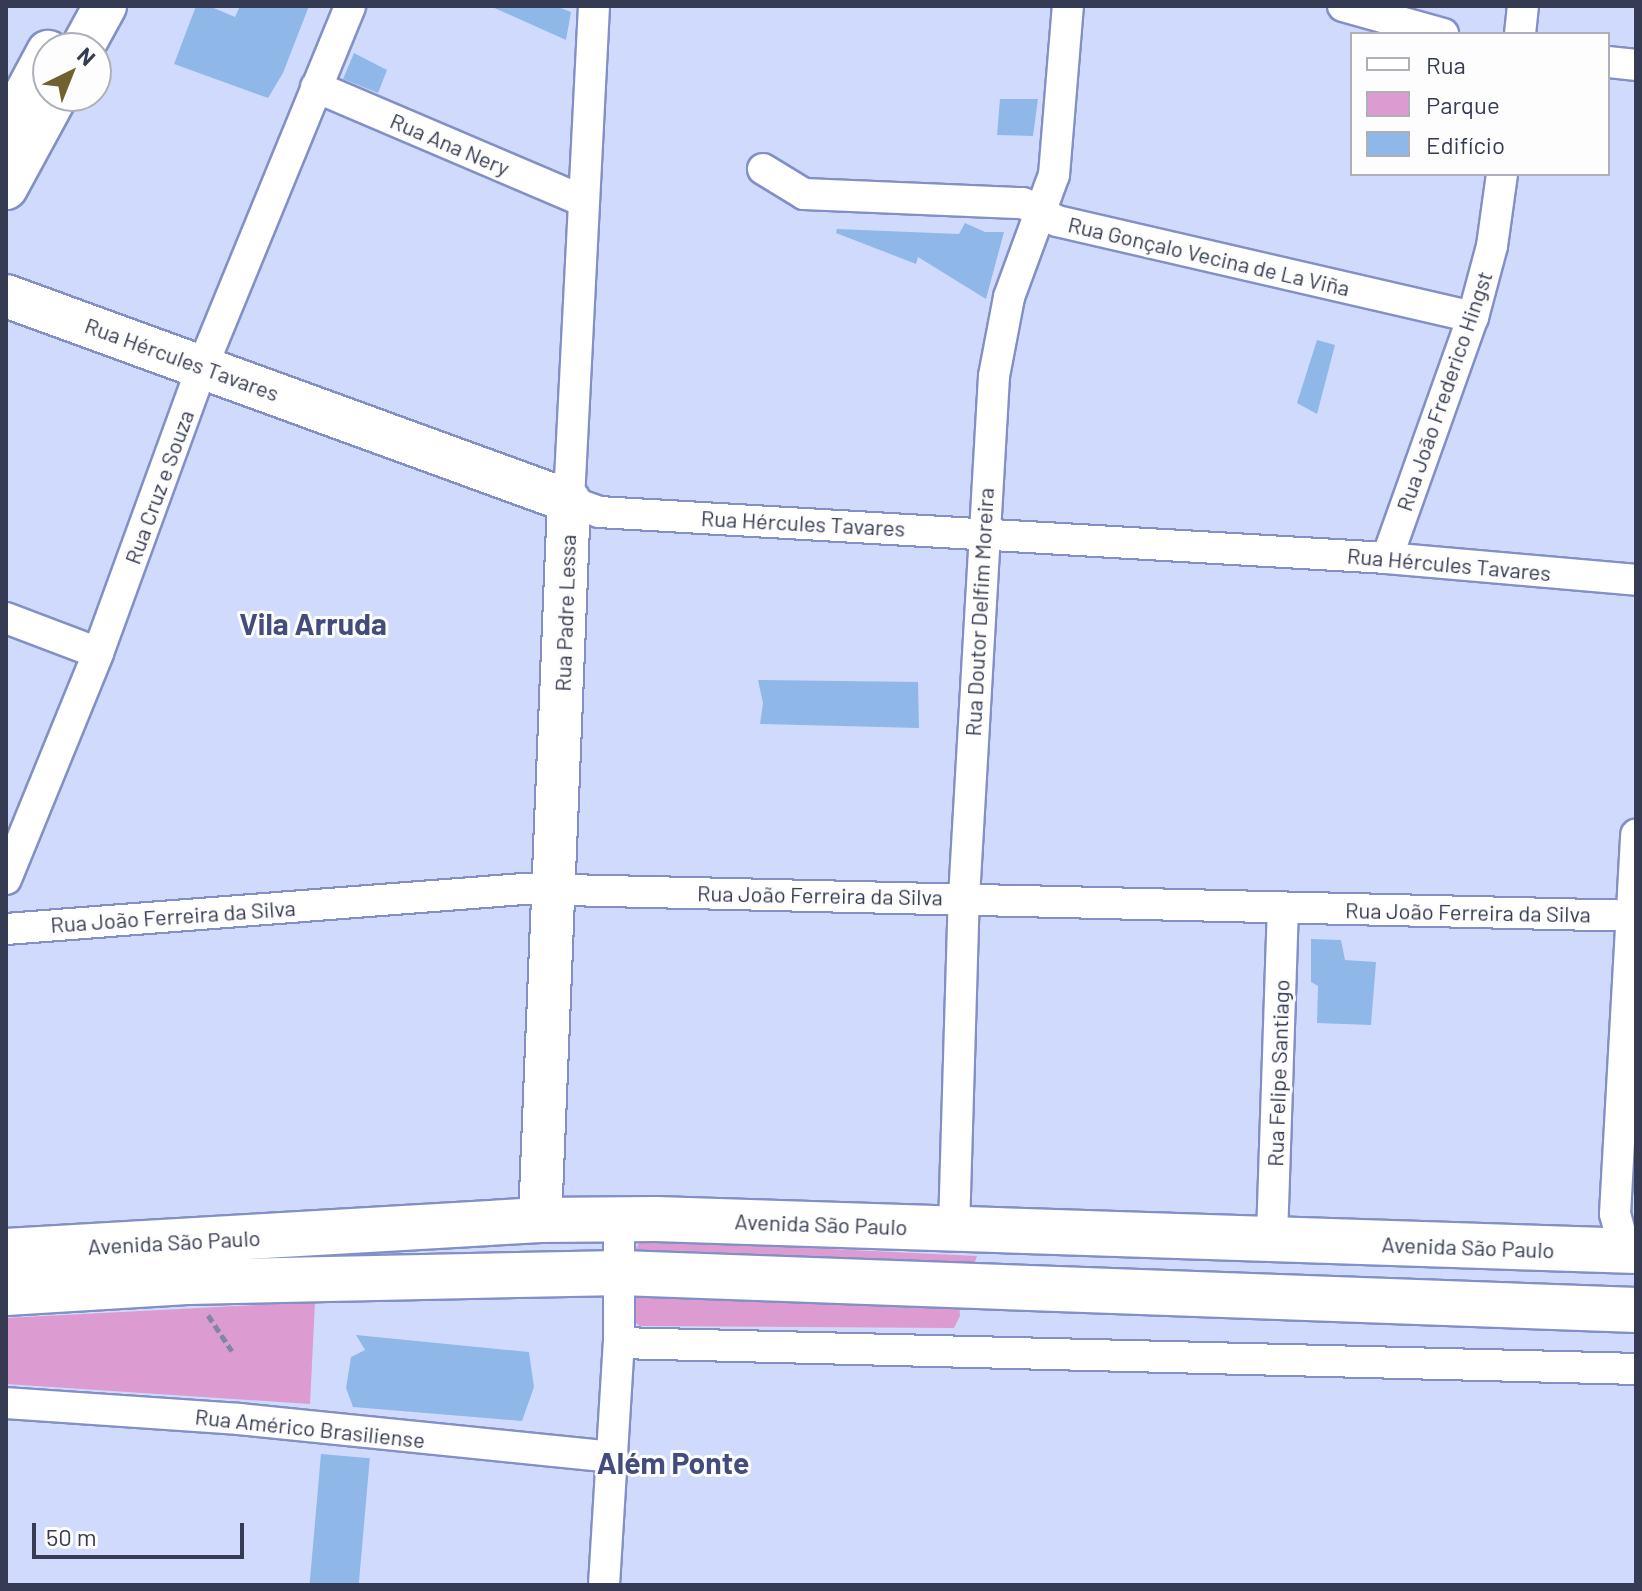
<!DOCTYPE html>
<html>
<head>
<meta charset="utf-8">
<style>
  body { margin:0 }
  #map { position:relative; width:1642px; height:1591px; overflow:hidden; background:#d0dafd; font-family:Barlow,sans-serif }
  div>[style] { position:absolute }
  .green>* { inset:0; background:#dc9cd1 }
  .building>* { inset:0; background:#8fb8e8; transform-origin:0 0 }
  .path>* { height:5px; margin-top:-2.5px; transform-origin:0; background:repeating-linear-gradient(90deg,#7f87a3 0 8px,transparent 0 12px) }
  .roads { filter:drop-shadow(2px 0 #8290c5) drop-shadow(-2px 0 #8290c5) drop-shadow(0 2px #8290c5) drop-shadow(0 -2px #8290c5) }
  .minor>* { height:30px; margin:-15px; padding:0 15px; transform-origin:15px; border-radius:15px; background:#fff }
  .secondary>* { height:42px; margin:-21px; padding:0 21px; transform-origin:21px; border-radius:21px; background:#fff }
  .primary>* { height:44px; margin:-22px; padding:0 22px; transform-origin:22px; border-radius:22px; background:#fff }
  span { translate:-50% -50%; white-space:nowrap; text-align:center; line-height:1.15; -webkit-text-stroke:6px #fdfdfd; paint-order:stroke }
  .street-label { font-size:22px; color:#353b52 }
  .district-label { font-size:30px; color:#424d7d; font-weight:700 }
  .frame { position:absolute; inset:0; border:8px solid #353b52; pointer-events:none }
  .legend { position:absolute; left:1350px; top:32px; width:260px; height:144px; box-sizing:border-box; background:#fdfdfd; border:2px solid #adafb9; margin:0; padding:10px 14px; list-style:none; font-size:24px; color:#353b52 }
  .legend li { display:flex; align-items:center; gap:16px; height:40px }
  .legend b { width:40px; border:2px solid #adafb9 }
  .north { position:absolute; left:32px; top:32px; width:80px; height:80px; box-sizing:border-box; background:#fdfdfd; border:2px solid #adafb9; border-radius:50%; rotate:43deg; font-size:22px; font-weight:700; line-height:32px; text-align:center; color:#353b52 }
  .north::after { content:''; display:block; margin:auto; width:28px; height:36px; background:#70612e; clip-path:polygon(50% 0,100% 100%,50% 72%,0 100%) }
  .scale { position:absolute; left:32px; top:1523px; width:212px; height:36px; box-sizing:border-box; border:4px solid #353b52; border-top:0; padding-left:10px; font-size:24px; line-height:28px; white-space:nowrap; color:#353b52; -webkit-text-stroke:6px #fdfdfd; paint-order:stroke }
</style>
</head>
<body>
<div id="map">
  <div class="green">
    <div style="clip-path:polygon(641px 1240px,977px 1256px,970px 1275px,637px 1253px,636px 1248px)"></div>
    <div style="clip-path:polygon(631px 1294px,959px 1298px,960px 1316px,954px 1328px,640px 1326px,632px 1320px)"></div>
    <div style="clip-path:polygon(315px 1302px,310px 1404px,6px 1384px,6px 1318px)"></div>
  </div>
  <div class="building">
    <div style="clip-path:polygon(196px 6px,209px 6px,235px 17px,240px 6px,309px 6px,283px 73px,268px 98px,174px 64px)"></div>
    <div style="clip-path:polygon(490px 6px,555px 6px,571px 12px,566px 40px)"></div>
    <div style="clip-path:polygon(354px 53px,387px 70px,378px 93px,343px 79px)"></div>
    <div style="clip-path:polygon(1000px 99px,1038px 99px,1033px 136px,997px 135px)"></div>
    <div style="clip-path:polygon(965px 223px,985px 232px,1004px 232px,986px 299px,918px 257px,916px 264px,836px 233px,837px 229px,959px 234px)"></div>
    <div style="clip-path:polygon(1317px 340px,1335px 345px,1317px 414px,1297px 403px)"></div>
    <div style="clip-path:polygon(758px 680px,918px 682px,919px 728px,760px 724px,763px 703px)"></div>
    <div style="clip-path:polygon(1311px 939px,1341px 940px,1345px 960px,1376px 962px,1371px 1025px,1317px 1023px,1318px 986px,1311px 982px)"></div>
    <div style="clip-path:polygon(356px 1335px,529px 1352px,534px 1387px,522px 1421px,353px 1407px,346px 1388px,351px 1357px,365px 1350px)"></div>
    <div style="left:321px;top:1454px;width:49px;height:132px;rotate:5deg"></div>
  </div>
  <div class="path">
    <div style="left:208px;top:1315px;width:43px;rotate:56.3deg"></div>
  </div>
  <div class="roads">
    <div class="minor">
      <div style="left:594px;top:6px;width:496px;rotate:92.9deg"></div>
      <div style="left:569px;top:501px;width:32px;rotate:20deg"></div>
      <div style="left:599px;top:512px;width:789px;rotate:3.34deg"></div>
      <div style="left:1387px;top:558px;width:250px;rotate:5deg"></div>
      <div style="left:1343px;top:6px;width:104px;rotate:15.6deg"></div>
      <div style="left:1520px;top:34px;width:28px;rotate:-84deg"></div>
      <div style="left:1608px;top:62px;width:28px;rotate:6deg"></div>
      <div style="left:316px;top:87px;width:290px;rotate:23.1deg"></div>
      <div style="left:763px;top:169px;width:48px;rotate:31.4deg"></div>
      <div style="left:804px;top:194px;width:219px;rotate:2.4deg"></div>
      <div style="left:1023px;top:203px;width:38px;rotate:28deg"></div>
      <div style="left:1057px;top:221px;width:427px;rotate:13deg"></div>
      <div style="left:1387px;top:558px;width:256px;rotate:-70.4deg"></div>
      <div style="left:1473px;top:317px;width:73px;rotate:-75deg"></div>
      <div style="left:1492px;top:246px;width:73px;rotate:-82.1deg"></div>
      <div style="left:6px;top:618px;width:98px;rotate:20.8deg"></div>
      <div style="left:6px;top:879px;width:244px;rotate:-67.8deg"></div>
      <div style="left:98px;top:653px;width:307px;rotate:-70deg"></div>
      <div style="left:203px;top:365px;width:388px;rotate:-67.7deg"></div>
      <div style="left:6px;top:929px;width:520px;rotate:-4.42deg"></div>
      <div style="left:524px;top:889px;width:1112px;rotate:1.39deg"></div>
      <div style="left:954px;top:1228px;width:330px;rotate:-88.3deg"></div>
      <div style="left:964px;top:898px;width:523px;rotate:-86.71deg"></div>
      <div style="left:994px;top:376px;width:80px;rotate:-79.2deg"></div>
      <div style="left:1009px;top:297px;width:130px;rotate:-69.8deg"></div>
      <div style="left:1054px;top:175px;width:170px;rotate:-85.3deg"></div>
      <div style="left:1272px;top:1237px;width:328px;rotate:-88.1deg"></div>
      <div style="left:1631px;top:1251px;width:18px;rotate:-124deg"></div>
      <div style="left:1621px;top:1236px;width:23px;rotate:-105deg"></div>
      <div style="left:1615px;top:1214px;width:380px;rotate:-86.8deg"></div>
      <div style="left:619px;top:1343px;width:1017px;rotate:1.46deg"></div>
      <div style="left:6px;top:1403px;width:234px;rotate:3.9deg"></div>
      <div style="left:239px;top:1419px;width:376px;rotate:5.8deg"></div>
      <div style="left:604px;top:1585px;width:242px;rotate:-86.5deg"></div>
      <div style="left:619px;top:1343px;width:123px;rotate:-90deg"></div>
    </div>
    <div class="secondary">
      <div style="left:82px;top:48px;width:48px;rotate:-61.3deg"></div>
      <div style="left:9px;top:125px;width:83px;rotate:-61.9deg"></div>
      <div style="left:6px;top:188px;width:105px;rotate:-61.5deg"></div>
      <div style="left:6px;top:296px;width:599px;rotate:20.01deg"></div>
      <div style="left:569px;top:501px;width:720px;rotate:92.31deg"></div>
    </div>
    <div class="primary">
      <div style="left:6px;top:1251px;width:535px;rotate:-3.32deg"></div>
      <div style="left:540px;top:1220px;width:116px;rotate:-0.5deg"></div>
      <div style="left:656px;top:1219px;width:981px;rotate:1.87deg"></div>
      <div style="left:6px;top:1293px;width:181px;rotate:-3.5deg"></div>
      <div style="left:187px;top:1282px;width:434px;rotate:-1.2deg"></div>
      <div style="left:621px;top:1273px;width:1016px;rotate:2.09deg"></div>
    </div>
  </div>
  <div class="street-label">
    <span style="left:450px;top:144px;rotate:23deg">Rua Ana Nery</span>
    <span style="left:1209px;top:256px;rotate:13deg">Rua Gonçalo Vecina de La Viña</span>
    <span style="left:182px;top:359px;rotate:20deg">Rua Hércules Tavares</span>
    <span style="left:1444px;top:391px;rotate:-71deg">Rua João Frederico Hingst</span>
    <span style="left:159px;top:487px;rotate:-70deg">Rua Cruz e Souza</span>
    <span style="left:803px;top:523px;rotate:3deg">Rua Hércules Tavares</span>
    <span style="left:1449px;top:564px;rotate:5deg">Rua Hércules Tavares</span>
    <span style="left:979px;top:612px;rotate:-87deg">Rua Doutor Delfim Moreira</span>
    <span style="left:565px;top:613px;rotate:-88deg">Rua Padre Lessa</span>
    <span style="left:820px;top:895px;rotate:1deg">Rua João Ferreira da Silva</span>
    <span style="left:1468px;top:912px;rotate:1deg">Rua João Ferreira da Silva</span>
    <span style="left:173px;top:916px;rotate:-4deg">Rua João Ferreira da Silva</span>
    <span style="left:1278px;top:1073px;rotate:-88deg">Rua Felipe Santiago</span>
    <span style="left:821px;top:1224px;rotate:2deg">Avenida São Paulo</span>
    <span style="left:174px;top:1242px;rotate:-3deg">Avenida São Paulo</span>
    <span style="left:1468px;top:1247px;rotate:2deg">Avenida São Paulo</span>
    <span style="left:310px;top:1428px;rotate:6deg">Rua Américo Brasiliense</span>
  </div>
  <div class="district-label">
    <span style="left:313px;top:623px">Vila Arruda</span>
    <span style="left:673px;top:1462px">Além Ponte</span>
  </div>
  <div class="frame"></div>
  <ul class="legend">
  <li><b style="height:10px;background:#fff"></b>Rua</li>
  <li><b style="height:22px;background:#dc9cd1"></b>Parque</li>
  <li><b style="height:22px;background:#8fb8e8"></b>Edifício</li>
  </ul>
  <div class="north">N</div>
  <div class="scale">50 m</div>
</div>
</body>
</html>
